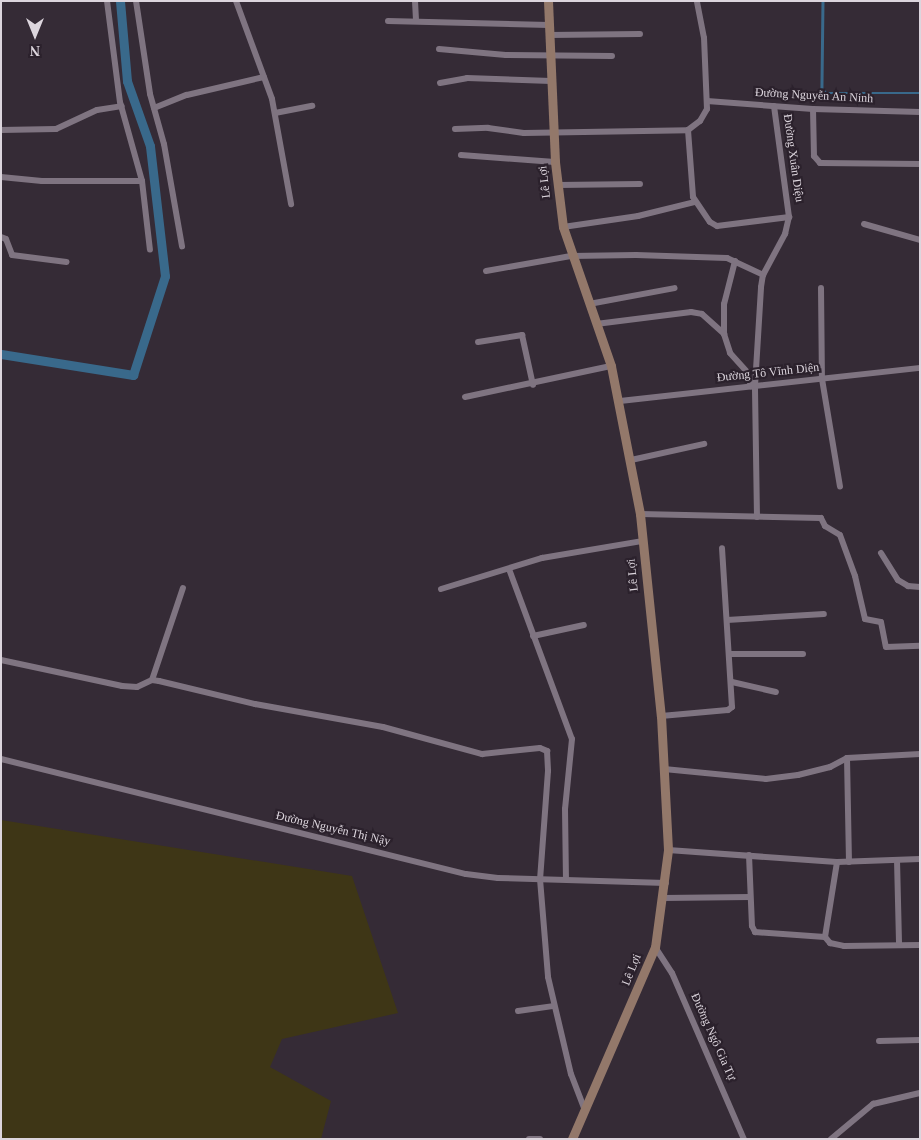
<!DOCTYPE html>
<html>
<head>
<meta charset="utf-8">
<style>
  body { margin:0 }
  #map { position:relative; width:921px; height:1140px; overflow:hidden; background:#352b36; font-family:"Times New Roman",serif }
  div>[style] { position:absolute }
  .sand>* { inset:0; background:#3e3616 }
  .stream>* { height:2.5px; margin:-1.25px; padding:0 1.25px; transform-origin:1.25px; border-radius:1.25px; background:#39698b }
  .canal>* { height:9px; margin:-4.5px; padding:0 4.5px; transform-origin:4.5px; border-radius:4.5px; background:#39698b }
  .street>* { height:6px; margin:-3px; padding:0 3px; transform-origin:3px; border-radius:3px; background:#7f7481 }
  .secondary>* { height:9px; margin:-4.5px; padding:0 4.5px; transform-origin:4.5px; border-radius:4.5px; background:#93786a }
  span { translate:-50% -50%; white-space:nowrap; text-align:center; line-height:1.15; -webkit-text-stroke:4.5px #2b212c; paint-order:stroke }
  .street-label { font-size:12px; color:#dcd5dd }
  .frame { position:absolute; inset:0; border:2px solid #dcd5dd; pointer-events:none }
  .north { position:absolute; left:10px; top:10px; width:50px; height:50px; -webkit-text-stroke:4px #2b212c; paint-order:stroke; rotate:180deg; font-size:14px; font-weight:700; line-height:20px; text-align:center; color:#dcd5dd }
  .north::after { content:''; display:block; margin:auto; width:18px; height:22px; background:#dcd5dd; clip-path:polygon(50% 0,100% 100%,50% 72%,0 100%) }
</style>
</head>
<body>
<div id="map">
  <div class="sand">
    <div style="clip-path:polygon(1px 820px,352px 876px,398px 1013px,282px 1039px,270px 1067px,331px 1101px,321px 1139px,1px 1139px)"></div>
  </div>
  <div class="stream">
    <div style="left:823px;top:1px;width:88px;rotate:90.7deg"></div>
    <div style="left:822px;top:89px;width:6px;rotate:45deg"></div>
    <div style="left:826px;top:93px;width:94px"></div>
  </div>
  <div class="canal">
    <div style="left:1px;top:354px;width:134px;rotate:9deg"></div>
    <div style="left:133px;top:375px;width:104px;rotate:-72.1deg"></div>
    <div style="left:165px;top:276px;width:131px;rotate:-96.6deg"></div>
    <div style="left:150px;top:146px;width:69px;rotate:-109.5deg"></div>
    <div style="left:127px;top:81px;width:80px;rotate:-95deg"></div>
  </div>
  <div class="street">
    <div style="left:107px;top:1px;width:102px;rotate:82.7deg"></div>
    <div style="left:120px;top:102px;width:82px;rotate:74.4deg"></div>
    <div style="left:142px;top:181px;width:69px;rotate:83.4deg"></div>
    <div style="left:136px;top:1px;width:94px;rotate:81.4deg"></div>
    <div style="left:150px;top:94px;width:52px;rotate:74.4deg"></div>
    <div style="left:164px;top:144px;width:104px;rotate:80deg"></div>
    <div style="left:236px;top:1px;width:104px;rotate:69.8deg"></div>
    <div style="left:272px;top:99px;width:107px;rotate:79.7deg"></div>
    <div style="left:415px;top:1px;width:20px;rotate:87deg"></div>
    <div style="left:388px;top:21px;width:161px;rotate:1.4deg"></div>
    <div style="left:549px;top:35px;width:91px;rotate:-0.6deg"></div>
    <div style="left:439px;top:49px;width:67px;rotate:5.1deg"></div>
    <div style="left:506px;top:55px;width:106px;rotate:0.5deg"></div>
    <div style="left:440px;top:83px;width:27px;rotate:-10deg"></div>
    <div style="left:467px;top:78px;width:84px;rotate:2deg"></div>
    <div style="left:707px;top:101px;width:106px;rotate:4.3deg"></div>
    <div style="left:813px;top:109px;width:107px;rotate:1.6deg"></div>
    <div style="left:154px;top:108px;width:35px;rotate:-22deg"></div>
    <div style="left:187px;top:95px;width:79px;rotate:-13.2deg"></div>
    <div style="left:813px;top:109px;width:47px;rotate:88.8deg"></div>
    <div style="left:814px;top:156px;width:9px;rotate:49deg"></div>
    <div style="left:820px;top:163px;width:100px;rotate:0.6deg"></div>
    <div style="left:275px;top:113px;width:38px;rotate:-11deg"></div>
    <div style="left:455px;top:129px;width:33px;rotate:-2deg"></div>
    <div style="left:488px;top:128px;width:36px;rotate:8deg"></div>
    <div style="left:524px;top:133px;width:164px;rotate:-1deg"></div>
    <div style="left:688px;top:130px;width:15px;rotate:-37deg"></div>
    <div style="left:700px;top:121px;width:14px;rotate:-60deg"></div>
    <div style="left:707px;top:109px;width:71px;rotate:-92.4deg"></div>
    <div style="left:704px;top:38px;width:38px;rotate:-101deg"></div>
    <div style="left:1px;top:130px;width:55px;rotate:-1deg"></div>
    <div style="left:56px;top:129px;width:45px;rotate:-24.9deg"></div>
    <div style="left:97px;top:110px;width:25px;rotate:-9deg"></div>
    <div style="left:688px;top:130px;width:67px;rotate:85.7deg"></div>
    <div style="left:693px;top:197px;width:30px;rotate:56deg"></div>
    <div style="left:710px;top:222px;width:8px;rotate:30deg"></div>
    <div style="left:717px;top:226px;width:73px;rotate:-7.1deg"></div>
    <div style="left:461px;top:155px;width:94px;rotate:4.3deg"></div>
    <div style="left:1px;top:177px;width:41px;rotate:5.6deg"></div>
    <div style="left:42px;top:181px;width:100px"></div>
    <div style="left:558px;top:185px;width:82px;rotate:-0.7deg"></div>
    <div style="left:864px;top:224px;width:58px;rotate:15.9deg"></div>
    <div style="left:563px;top:227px;width:76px;rotate:-8.3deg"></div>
    <div style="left:638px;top:216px;width:59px;rotate:-13.8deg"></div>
    <div style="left:1px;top:237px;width:5px;rotate:22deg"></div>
    <div style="left:6px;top:239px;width:17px;rotate:69deg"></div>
    <div style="left:12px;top:255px;width:55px;rotate:7.3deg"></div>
    <div style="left:735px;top:261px;width:44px;rotate:104.3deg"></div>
    <div style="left:724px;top:304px;width:30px;rotate:90deg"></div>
    <div style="left:724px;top:334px;width:20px;rotate:72deg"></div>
    <div style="left:730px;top:353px;width:25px;rotate:48deg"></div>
    <div style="left:747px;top:372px;width:15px;rotate:74deg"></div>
    <div style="left:486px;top:271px;width:86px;rotate:-10deg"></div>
    <div style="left:571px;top:256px;width:65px;rotate:-0.9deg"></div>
    <div style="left:636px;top:255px;width:91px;rotate:1.9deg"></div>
    <div style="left:727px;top:258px;width:40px;rotate:25deg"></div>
    <div style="left:821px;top:288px;width:91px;rotate:89.4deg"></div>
    <div style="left:822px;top:379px;width:109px;rotate:80.5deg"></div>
    <div style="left:589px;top:304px;width:87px;rotate:-10.5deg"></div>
    <div style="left:596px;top:324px;width:96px;rotate:-7.2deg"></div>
    <div style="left:691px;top:312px;width:11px;rotate:10deg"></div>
    <div style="left:702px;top:314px;width:30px;rotate:42deg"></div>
    <div style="left:478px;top:342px;width:45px;rotate:-9deg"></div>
    <div style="left:522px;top:335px;width:51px;rotate:77.6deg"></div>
    <div style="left:465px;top:397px;width:149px;rotate:-12deg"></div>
    <div style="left:620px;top:401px;width:302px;rotate:-6.3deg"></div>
    <div style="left:631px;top:460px;width:75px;rotate:-12.4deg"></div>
    <div style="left:640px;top:514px;width:181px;rotate:1.3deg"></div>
    <div style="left:821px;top:518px;width:9px;rotate:63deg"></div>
    <div style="left:825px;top:526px;width:17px;rotate:31deg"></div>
    <div style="left:840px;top:535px;width:44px;rotate:69.9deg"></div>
    <div style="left:855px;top:576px;width:44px;rotate:76.9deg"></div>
    <div style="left:865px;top:619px;width:16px;rotate:11deg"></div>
    <div style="left:881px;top:622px;width:25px;rotate:79deg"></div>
    <div style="left:886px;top:647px;width:34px;rotate:-2deg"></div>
    <div style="left:757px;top:517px;width:131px;rotate:-90.9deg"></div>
    <div style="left:755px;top:386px;width:99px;rotate:-86.5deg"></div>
    <div style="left:761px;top:287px;width:12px;rotate:-81deg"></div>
    <div style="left:763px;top:275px;width:47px;rotate:-61.8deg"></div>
    <div style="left:785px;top:234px;width:17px;rotate:-77deg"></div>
    <div style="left:789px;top:217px;width:112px;rotate:-97.7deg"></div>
    <div style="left:881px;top:553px;width:32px;rotate:58deg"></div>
    <div style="left:898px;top:580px;width:12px;rotate:31deg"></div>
    <div style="left:908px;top:586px;width:12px;rotate:5deg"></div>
    <div style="left:509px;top:569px;width:181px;rotate:69.7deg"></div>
    <div style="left:572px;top:739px;width:70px;rotate:95.7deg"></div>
    <div style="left:565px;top:809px;width:69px;rotate:89.2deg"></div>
    <div style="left:441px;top:589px;width:106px;rotate:-17.1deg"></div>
    <div style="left:542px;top:558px;width:101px;rotate:-9.6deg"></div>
    <div style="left:727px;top:620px;width:97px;rotate:-3.5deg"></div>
    <div style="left:533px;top:636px;width:52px;rotate:-12.2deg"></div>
    <div style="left:729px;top:654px;width:74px"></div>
    <div style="left:1px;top:660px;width:124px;rotate:12.1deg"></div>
    <div style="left:122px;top:686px;width:15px;rotate:4deg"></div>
    <div style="left:137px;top:687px;width:17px;rotate:-25deg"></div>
    <div style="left:152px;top:680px;width:7px;rotate:8deg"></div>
    <div style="left:159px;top:681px;width:99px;rotate:13.5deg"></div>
    <div style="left:255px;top:704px;width:130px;rotate:10.2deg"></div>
    <div style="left:383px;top:727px;width:103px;rotate:15.3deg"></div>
    <div style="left:482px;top:754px;width:58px;rotate:-5.9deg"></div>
    <div style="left:540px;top:748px;width:8px;rotate:23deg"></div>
    <div style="left:547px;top:751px;width:20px;rotate:87deg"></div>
    <div style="left:548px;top:771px;width:108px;rotate:94.2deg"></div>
    <div style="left:540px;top:879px;width:98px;rotate:85.3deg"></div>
    <div style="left:548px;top:977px;width:100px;rotate:76.7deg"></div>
    <div style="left:571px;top:1074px;width:39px;rotate:69deg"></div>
    <div style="left:152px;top:680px;width:97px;rotate:-71.4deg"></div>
    <div style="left:732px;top:682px;width:45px;rotate:12.8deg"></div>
    <div style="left:661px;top:716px;width:67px;rotate:-5.1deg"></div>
    <div style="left:728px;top:710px;width:5px;rotate:-37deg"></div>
    <div style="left:732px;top:707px;width:159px;rotate:-93.6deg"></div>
    <div style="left:847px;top:758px;width:104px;rotate:88.9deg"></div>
    <div style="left:1px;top:759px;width:479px;rotate:13.9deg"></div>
    <div style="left:466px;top:874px;width:32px;rotate:7deg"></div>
    <div style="left:498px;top:878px;width:168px;rotate:1.7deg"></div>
    <div style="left:664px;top:769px;width:102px;rotate:5.6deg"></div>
    <div style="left:766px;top:779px;width:32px;rotate:-7deg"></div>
    <div style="left:798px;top:775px;width:33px;rotate:-14deg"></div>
    <div style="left:830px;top:767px;width:19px;rotate:-28deg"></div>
    <div style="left:847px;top:758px;width:73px;rotate:-3.1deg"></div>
    <div style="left:668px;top:850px;width:169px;rotate:4.1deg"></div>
    <div style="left:837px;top:862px;width:83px;rotate:-2.1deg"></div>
    <div style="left:749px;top:855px;width:71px;rotate:87.6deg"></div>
    <div style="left:752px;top:926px;width:7px;rotate:63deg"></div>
    <div style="left:755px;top:932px;width:70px;rotate:4.1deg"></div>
    <div style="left:825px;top:937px;width:8px;rotate:50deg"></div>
    <div style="left:830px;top:943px;width:14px;rotate:12deg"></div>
    <div style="left:844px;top:946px;width:76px;rotate:-0.8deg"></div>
    <div style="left:897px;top:860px;width:83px;rotate:88.6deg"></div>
    <div style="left:663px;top:898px;width:87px;rotate:-0.7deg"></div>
    <div style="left:825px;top:937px;width:76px;rotate:-80.9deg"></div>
    <div style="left:655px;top:947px;width:31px;rotate:57deg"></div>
    <div style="left:672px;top:973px;width:181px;rotate:66.6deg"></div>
    <div style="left:518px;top:1011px;width:35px;rotate:-8deg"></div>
    <div style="left:879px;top:1041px;width:41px;rotate:-1.4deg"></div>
    <div style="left:529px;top:1139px;width:11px"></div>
    <div style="left:831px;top:1139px;width:55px;rotate:-39.8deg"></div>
    <div style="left:873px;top:1104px;width:48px;rotate:-13.2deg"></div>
  </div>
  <div class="secondary">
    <div style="left:548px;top:1px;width:161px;rotate:87.5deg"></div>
    <div style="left:555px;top:162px;width:65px;rotate:83deg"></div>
    <div style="left:563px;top:227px;width:147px;rotate:70.9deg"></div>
    <div style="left:611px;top:366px;width:151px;rotate:78.9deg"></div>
    <div style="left:640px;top:514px;width:203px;rotate:84.1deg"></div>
    <div style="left:661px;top:716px;width:134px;rotate:87deg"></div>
    <div style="left:668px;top:850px;width:98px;rotate:97.6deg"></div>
    <div style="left:655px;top:947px;width:209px;rotate:113.4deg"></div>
  </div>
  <div class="street-label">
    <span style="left:814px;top:96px;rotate:3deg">Đường Nguyễn An Ninh</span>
    <span style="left:793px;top:158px;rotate:82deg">Đường Xuân Diệu</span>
    <span style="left:545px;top:182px;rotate:-97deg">Lê Lợi</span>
    <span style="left:768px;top:373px;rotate:-6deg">Đường Tô Vĩnh Diện</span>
    <span style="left:633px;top:575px;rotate:-96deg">Lê Lợi</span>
    <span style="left:333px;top:829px;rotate:13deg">Đường Nguyễn Thị Nậy</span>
    <span style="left:632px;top:970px;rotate:-68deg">Lê Lợi</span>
    <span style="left:713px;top:1037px;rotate:66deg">Đường Ngô Gia Tự</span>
  </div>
  <div class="frame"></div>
  <div class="north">N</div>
</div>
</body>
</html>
